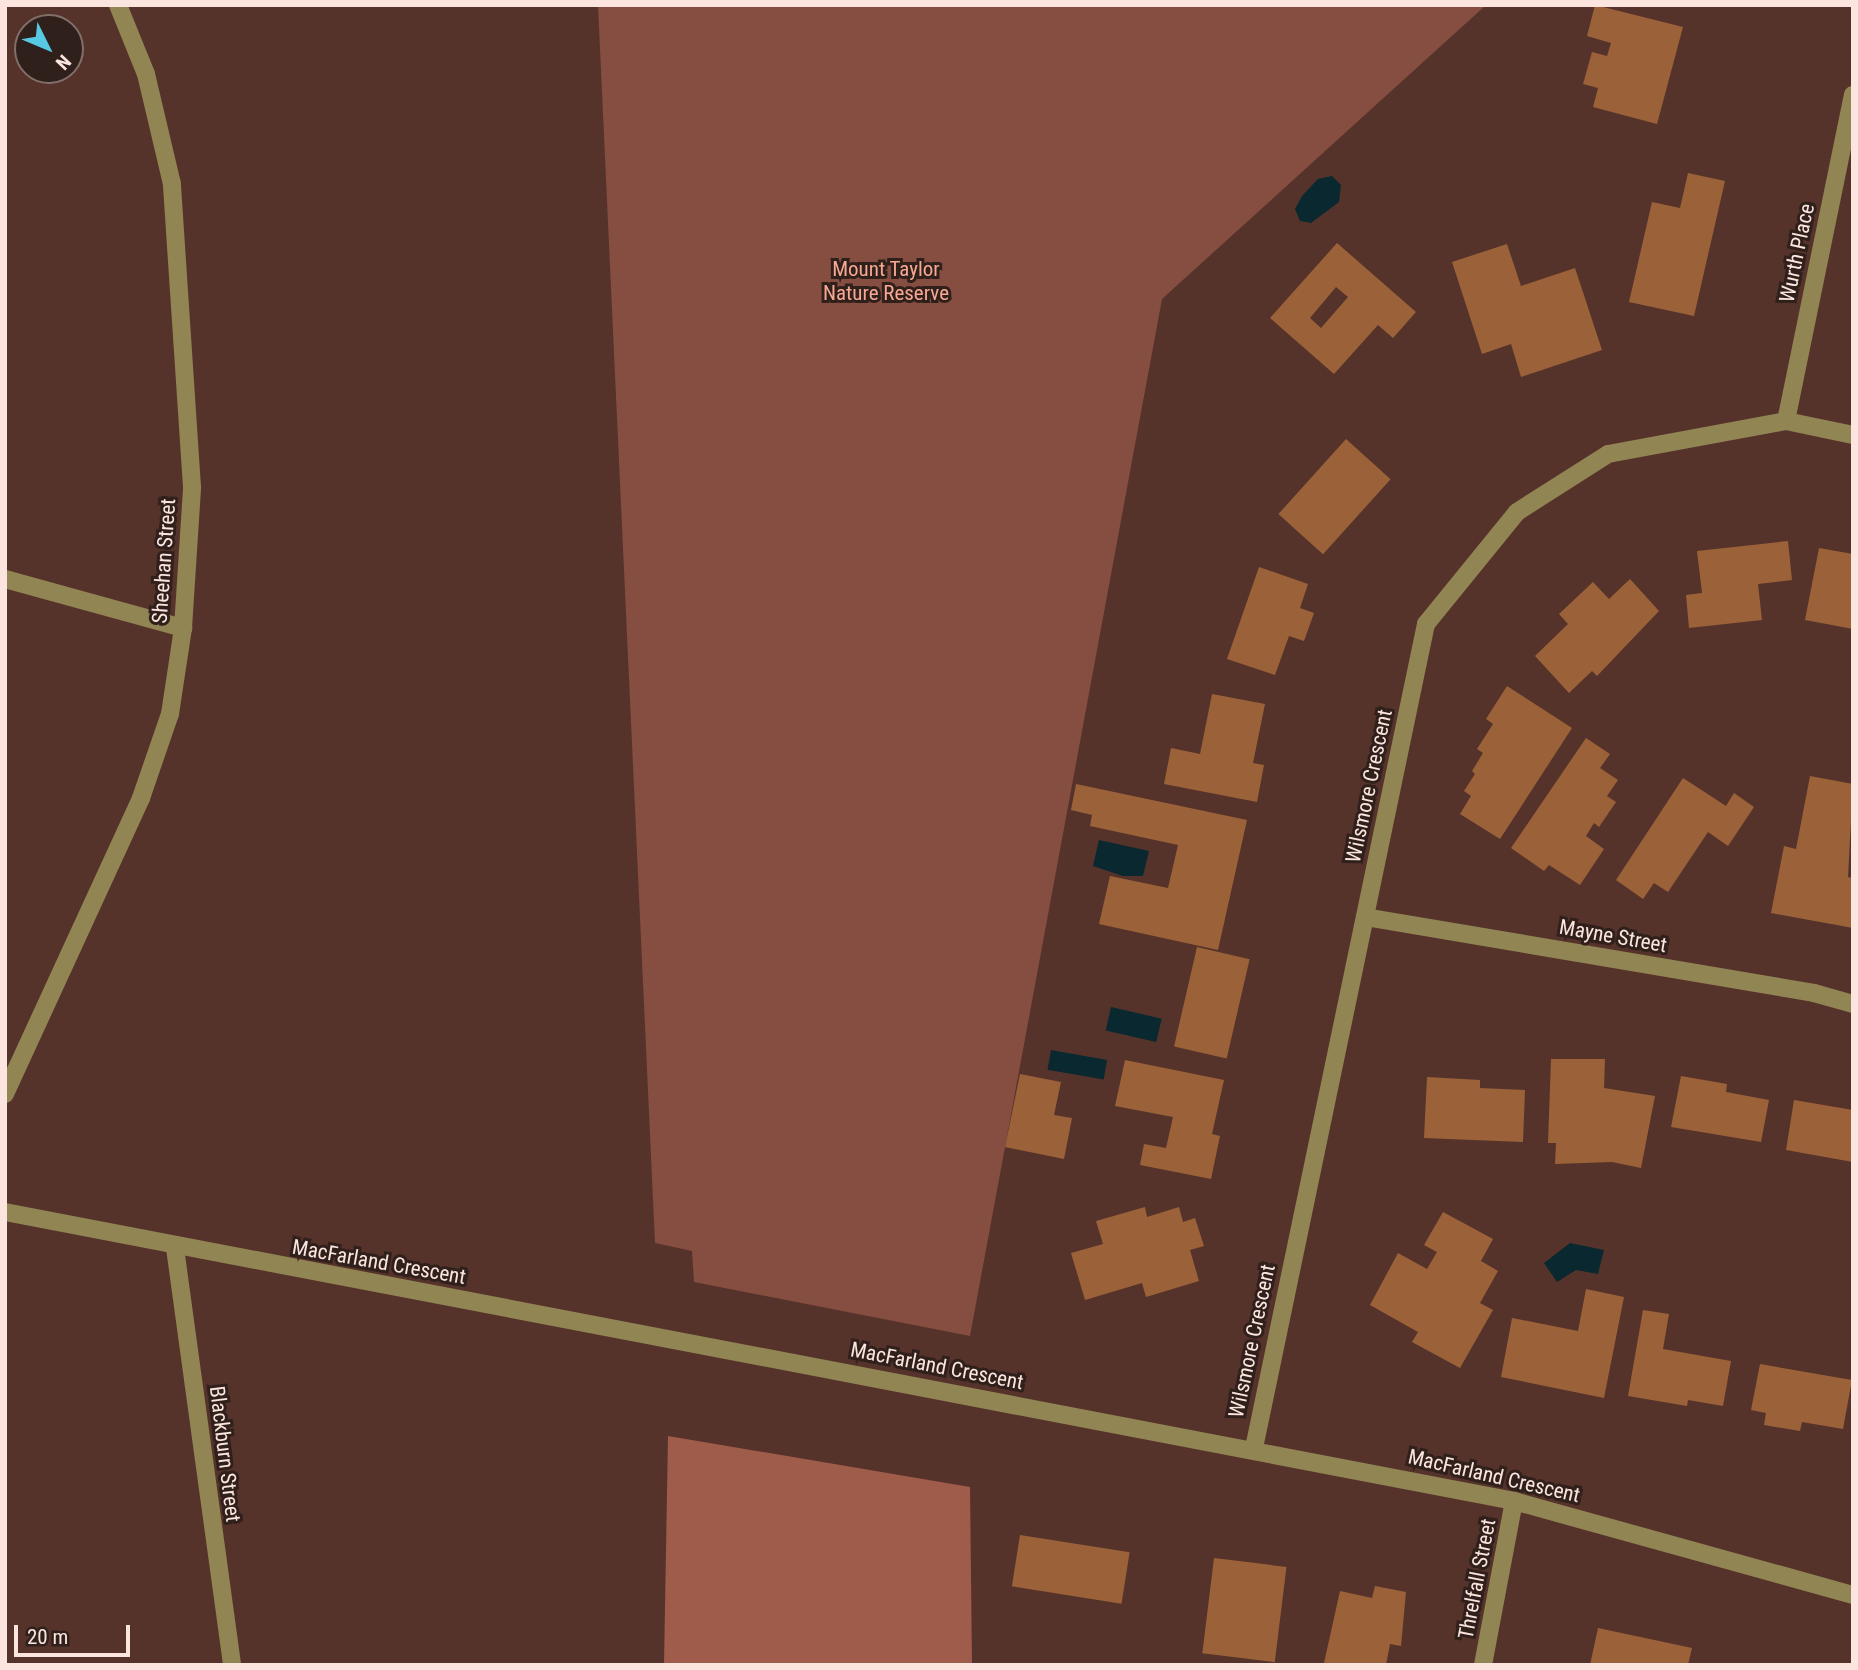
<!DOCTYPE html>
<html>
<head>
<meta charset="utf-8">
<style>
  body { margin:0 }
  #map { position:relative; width:1858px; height:1670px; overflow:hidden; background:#56332a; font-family:"Roboto Condensed",sans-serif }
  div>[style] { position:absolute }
  .green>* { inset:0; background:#864e40 }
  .forest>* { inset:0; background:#a05c4b }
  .water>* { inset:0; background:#0a282f; transform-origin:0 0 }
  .building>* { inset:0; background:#9b6239; transform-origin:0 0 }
  .minor>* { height:18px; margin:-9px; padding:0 9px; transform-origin:9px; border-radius:9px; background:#928554 }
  span { translate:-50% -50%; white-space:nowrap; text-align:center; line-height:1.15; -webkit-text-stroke:6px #30201c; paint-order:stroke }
  .street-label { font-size:21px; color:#fce5df }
  .park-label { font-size:21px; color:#f7a893 }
  .frame { position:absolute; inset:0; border:7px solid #fce5df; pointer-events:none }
  .north { position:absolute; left:14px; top:14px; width:70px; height:70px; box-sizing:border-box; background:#30201c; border:2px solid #826f6a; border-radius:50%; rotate:133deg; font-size:19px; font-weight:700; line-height:28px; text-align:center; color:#fce5df }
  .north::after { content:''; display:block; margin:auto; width:24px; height:32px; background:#58c9e3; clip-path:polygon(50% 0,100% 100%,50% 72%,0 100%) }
  .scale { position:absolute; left:14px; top:1625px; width:116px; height:32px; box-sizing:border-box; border:4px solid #fce5df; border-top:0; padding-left:9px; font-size:21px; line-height:24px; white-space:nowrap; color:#fce5df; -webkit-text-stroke:5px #30201c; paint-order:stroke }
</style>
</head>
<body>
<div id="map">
  <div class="green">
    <div style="clip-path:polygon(598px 5px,1486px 5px,1162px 299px,970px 1336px,694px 1282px,692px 1251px,655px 1243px)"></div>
  </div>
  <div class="forest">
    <div style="clip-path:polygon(668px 1436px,970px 1487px,972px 1665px,664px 1665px)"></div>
  </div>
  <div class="water">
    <div style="clip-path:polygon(1332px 176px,1341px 185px,1339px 202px,1311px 223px,1300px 221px,1295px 209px,1302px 196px,1318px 179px)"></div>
    <div style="clip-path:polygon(1099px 840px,1149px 851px,1143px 876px,1123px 876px,1093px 866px)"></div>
    <div style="left:1111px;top:1007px;width:52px;height:24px;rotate:13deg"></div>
    <div style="left:1051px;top:1050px;width:57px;height:20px;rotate:10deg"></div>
    <div style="clip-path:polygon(1570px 1243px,1604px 1250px,1598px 1274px,1576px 1270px,1557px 1282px,1544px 1263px)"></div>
  </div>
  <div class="building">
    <div style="clip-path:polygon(1595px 5px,1683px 27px,1657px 124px,1593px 107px,1598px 88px,1583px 84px,1592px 52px,1607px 56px,1611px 43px,1587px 36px)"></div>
    <div style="clip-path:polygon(1688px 173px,1725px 181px,1694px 316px,1629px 302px,1652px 202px,1680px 208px)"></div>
    <div style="clip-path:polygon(evenodd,1337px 243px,1416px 312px,1393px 338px,1378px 325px,1334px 374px,1270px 318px,1337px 243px,1336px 287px,1348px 297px,1321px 328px,1310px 318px,1336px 287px)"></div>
    <div style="clip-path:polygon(1507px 244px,1521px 286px,1575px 268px,1602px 350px,1521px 377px,1511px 344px,1482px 354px,1452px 262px)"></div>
    <div style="left:1346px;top:439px;width:60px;height:101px;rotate:42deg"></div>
    <div style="clip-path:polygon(1788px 541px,1792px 580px,1758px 584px,1762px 620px,1689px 628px,1686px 595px,1702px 593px,1697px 551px)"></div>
    <div style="clip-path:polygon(1819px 548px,1853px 554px,1853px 629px,1805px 620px)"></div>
    <div style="clip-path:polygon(1259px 567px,1308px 584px,1300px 608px,1314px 613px,1304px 641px,1289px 636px,1275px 675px,1227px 659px)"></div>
    <div style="clip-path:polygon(1630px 579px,1659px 611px,1597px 676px,1592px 671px,1569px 693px,1535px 656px,1568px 624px,1559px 614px,1593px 582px,1609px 599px)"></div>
    <div style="clip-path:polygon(1507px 686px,1572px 728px,1500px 839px,1460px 814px,1471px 796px,1464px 791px,1475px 774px,1472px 771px,1483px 753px,1477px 749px,1493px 724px,1486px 719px)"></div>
    <div style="clip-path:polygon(1212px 694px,1265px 704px,1253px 763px,1264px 765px,1257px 802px,1164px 784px,1171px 748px,1200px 754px)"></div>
    <div style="clip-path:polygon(1586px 738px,1610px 754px,1600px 768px,1618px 780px,1607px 796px,1616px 802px,1599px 827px,1594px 823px,1586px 836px,1604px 849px,1580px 885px,1549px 865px,1544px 871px,1511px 848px)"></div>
    <div style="clip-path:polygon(1810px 776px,1853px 784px,1848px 877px,1853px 878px,1853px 928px,1771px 913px,1784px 846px,1796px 849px)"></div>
    <div style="clip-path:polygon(1683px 778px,1726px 806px,1734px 793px,1754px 807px,1728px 846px,1708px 832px,1668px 892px,1654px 883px,1643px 899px,1616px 880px)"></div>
    <div style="clip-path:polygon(1076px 784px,1247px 820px,1218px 950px,1099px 924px,1110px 876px,1168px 888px,1178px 845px,1090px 826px,1092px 815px,1071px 810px)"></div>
    <div style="left:1197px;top:947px;width:54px;height:102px;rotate:13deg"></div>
    <div style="clip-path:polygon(1551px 1059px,1605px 1059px,1604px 1088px,1655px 1096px,1641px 1168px,1612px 1162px,1555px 1164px,1556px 1143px,1548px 1143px)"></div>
    <div style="clip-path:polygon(1125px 1060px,1224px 1080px,1212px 1134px,1220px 1136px,1211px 1179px,1140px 1165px,1144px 1144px,1166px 1148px,1173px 1117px,1115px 1106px)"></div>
    <div style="clip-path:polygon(1020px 1074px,1061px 1082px,1054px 1115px,1072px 1118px,1064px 1159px,1005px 1147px)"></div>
    <div style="clip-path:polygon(1681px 1076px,1727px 1084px,1726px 1092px,1769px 1100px,1761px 1142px,1671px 1127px)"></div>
    <div style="clip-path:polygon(1427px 1077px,1480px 1080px,1480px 1088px,1525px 1090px,1523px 1142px,1424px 1138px)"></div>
    <div style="clip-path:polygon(1794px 1100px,1853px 1110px,1853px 1162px,1786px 1150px)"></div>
    <div style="clip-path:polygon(1145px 1207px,1147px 1217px,1179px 1207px,1183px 1222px,1195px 1218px,1204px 1246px,1190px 1250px,1199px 1281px,1146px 1297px,1142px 1283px,1085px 1300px,1071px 1253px,1103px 1244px,1096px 1221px)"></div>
    <div style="clip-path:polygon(1443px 1212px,1493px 1239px,1481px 1261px,1498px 1271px,1480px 1303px,1493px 1310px,1460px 1368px,1412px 1342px,1418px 1332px,1370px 1305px,1398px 1253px,1427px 1269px,1437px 1252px,1424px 1245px)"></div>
    <div style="clip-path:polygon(1586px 1289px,1624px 1297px,1604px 1398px,1501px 1377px,1512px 1318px,1578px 1331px)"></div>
    <div style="clip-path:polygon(1643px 1310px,1669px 1314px,1663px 1349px,1731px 1361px,1723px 1406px,1688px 1400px,1687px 1406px,1628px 1396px)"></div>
    <div style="clip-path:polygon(1760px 1364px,1852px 1380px,1843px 1429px,1802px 1422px,1800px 1431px,1764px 1425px,1766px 1413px,1751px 1410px)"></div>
    <div style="left:1020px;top:1535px;width:111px;height:52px;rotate:9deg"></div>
    <div style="left:1214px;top:1558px;width:73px;height:96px;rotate:7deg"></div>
    <div style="clip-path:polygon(1375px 1586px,1406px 1592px,1401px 1646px,1390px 1644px,1386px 1665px,1316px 1665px,1324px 1663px,1340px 1591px,1372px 1598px)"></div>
    <div style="clip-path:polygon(1598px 1628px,1692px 1648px,1688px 1665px,1590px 1665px)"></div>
  </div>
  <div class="minor">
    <div style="left:1786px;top:421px;width:333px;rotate:-78.4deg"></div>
    <div style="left:5px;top:579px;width:185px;rotate:15.4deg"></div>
    <div style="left:1365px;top:917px;width:455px;rotate:9.6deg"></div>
    <div style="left:1814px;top:993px;width:41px;rotate:15.8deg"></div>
    <div style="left:5px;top:1094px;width:326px;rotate:-65.3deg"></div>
    <div style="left:141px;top:798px;width:89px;rotate:-71deg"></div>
    <div style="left:170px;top:714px;width:87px;rotate:-81.4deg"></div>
    <div style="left:183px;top:628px;width:141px;rotate:-86.3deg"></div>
    <div style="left:192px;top:487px;width:304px;rotate:-93.8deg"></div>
    <div style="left:172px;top:184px;width:113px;rotate:-103.3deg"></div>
    <div style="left:146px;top:74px;width:74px;rotate:-112.1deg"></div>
    <div style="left:5px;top:1212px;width:1536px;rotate:10.84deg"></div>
    <div style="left:1514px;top:1501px;width:352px;rotate:15.5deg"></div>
    <div style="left:175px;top:1248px;width:421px;rotate:82.2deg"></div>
    <div style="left:1254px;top:1448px;width:842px;rotate:-78.21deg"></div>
    <div style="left:1426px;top:624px;width:144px;rotate:-50.9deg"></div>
    <div style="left:1517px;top:512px;width:108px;rotate:-32.5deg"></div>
    <div style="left:1608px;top:454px;width:181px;rotate:-10.5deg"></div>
    <div style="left:1786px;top:421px;width:68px;rotate:11.8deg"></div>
    <div style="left:1483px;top:1665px;width:167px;rotate:-79.3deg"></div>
  </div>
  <div class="street-label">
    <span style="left:1797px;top:253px;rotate:-78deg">Wurth Place</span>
    <span style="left:164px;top:561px;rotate:-86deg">Sheehan Street</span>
    <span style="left:1369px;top:786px;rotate:-78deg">Wilsmore Crescent</span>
    <span style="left:1613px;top:936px;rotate:10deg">Mayne Street</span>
    <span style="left:379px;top:1262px;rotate:10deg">MacFarland Crescent</span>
    <span style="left:1252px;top:1341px;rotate:-78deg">Wilsmore Crescent</span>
    <span style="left:937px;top:1366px;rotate:11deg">MacFarland Crescent</span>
    <span style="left:225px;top:1454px;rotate:83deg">Blackburn Street</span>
    <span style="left:1494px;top:1476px;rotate:13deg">MacFarland Crescent</span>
    <span style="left:1477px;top:1579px;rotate:-79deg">Threlfall Street</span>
  </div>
  <div class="park-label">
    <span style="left:886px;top:281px">Mount Taylor<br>Nature Reserve</span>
  </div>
  <div class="frame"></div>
  <div class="north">N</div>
  <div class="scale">20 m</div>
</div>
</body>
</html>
